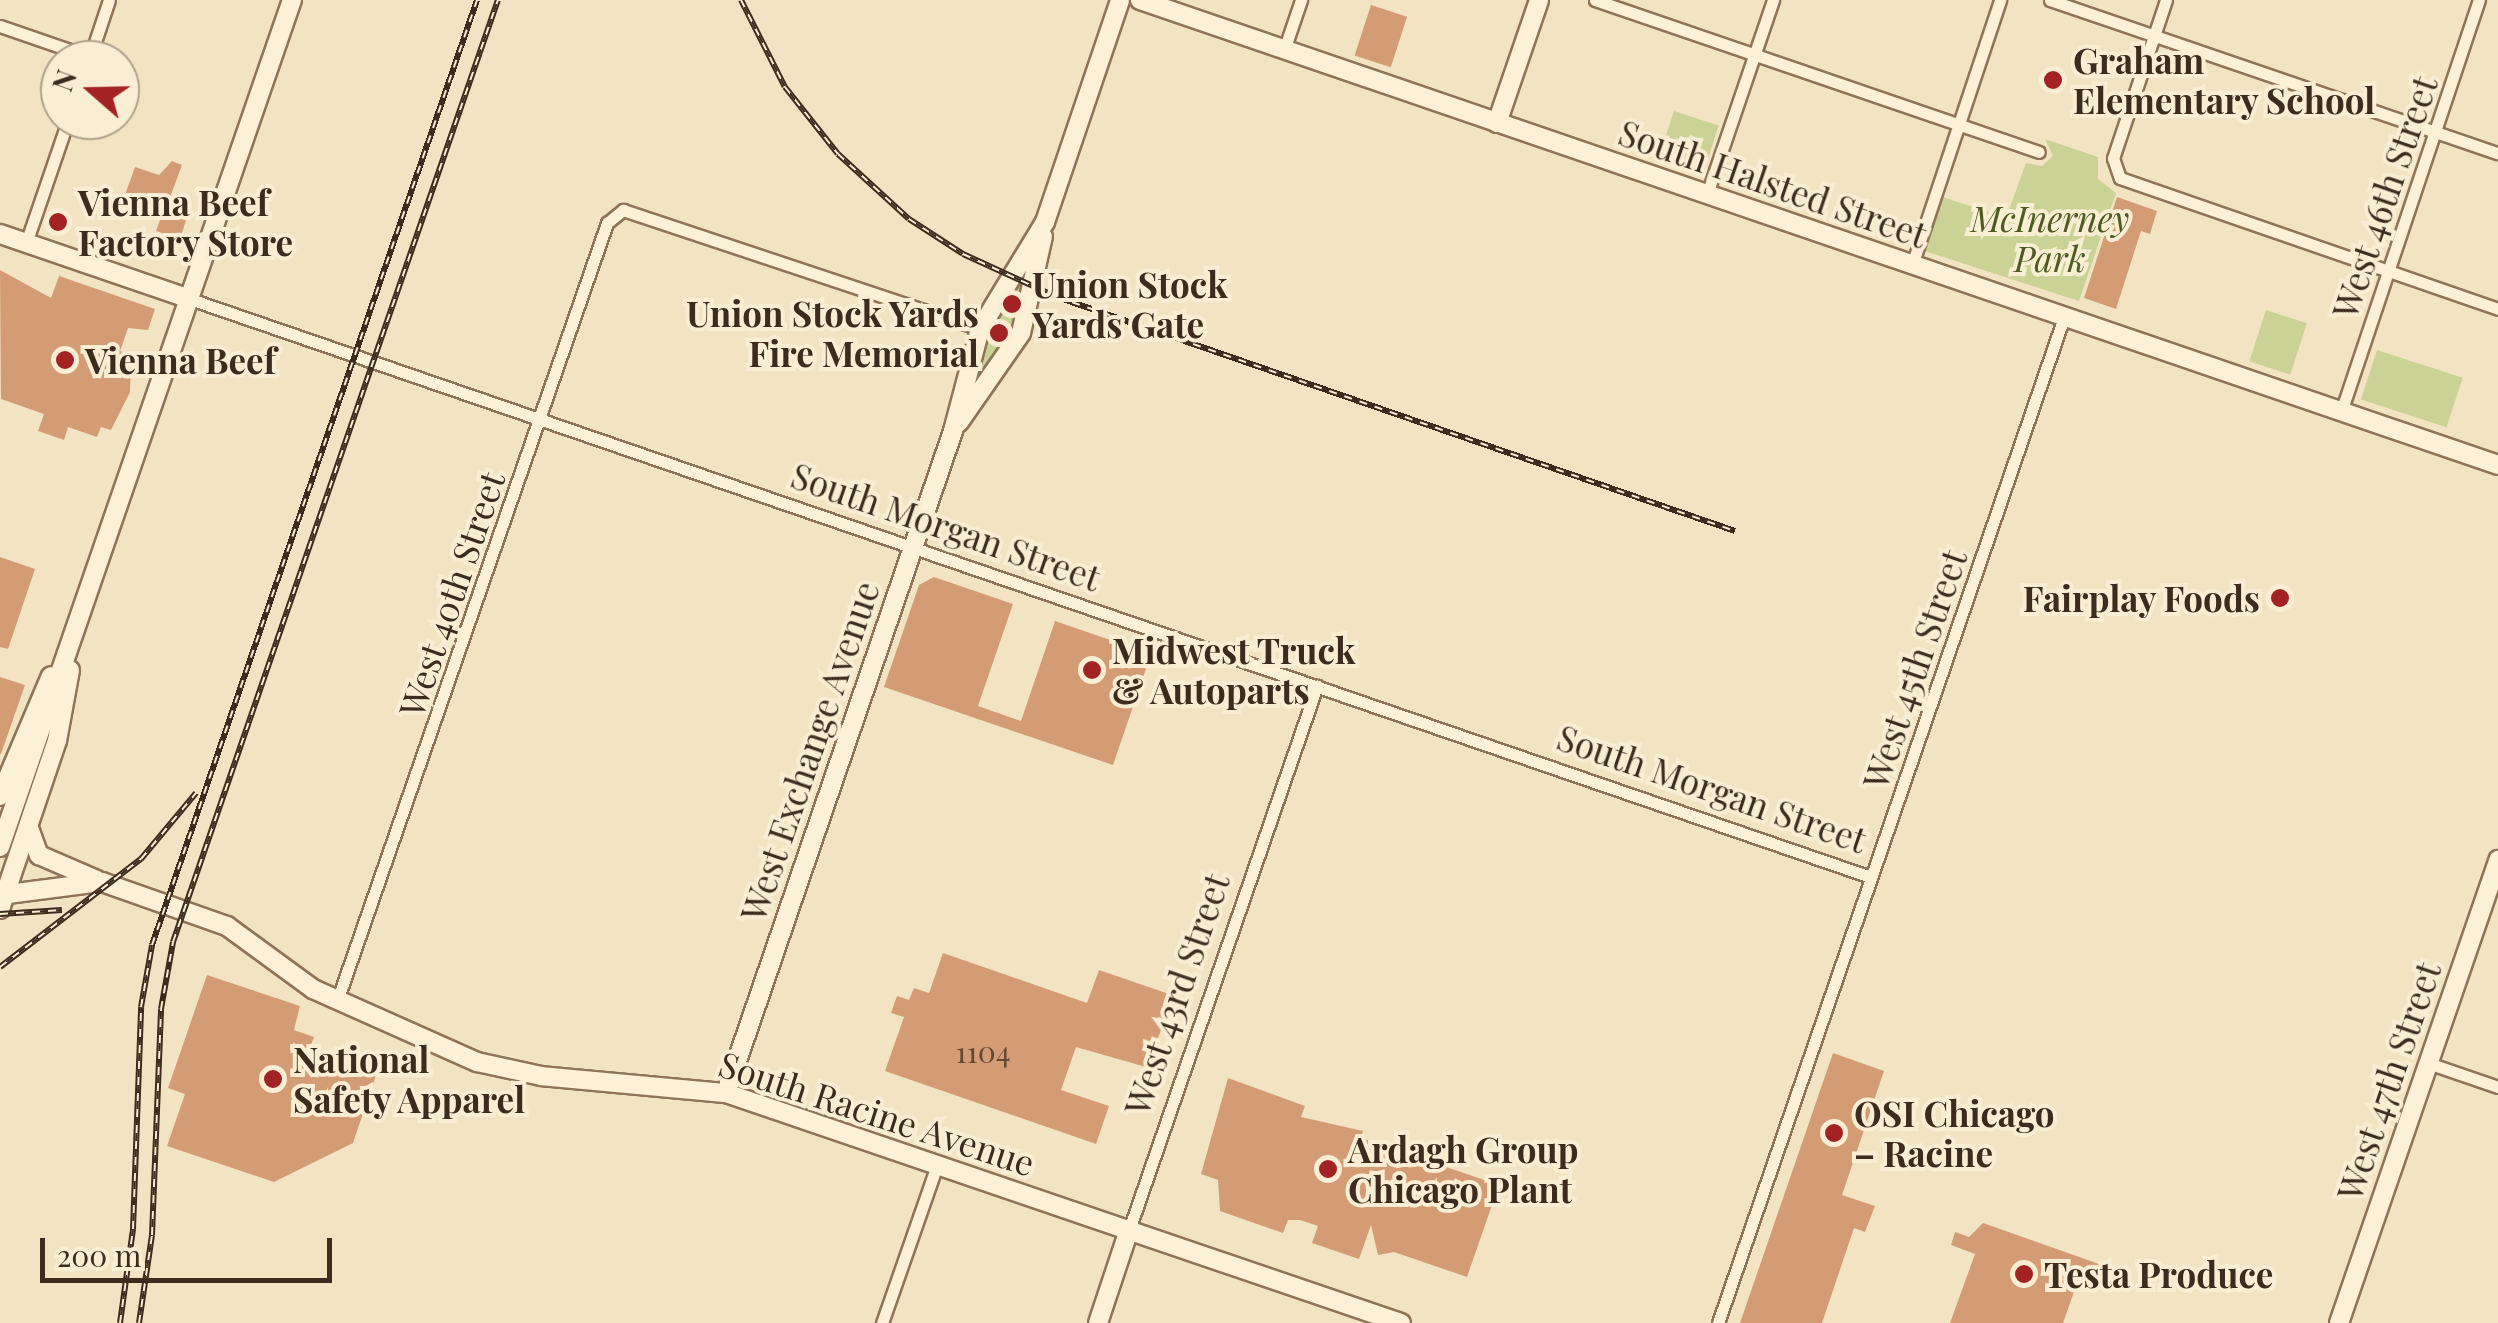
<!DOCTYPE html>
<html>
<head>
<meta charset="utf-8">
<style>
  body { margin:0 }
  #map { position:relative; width:2498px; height:1323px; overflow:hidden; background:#f2e4c3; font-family:"Playfair Display",serif }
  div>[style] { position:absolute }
  .green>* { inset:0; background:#cbd295; transform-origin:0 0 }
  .building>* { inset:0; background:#d49c75; transform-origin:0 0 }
  .roads { filter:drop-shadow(2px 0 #8e7458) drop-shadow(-2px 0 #8e7458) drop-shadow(0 2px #8e7458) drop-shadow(0 -2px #8e7458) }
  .street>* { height:11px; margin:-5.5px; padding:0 5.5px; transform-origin:5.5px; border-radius:5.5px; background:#fcf1d7 }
  .secondary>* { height:18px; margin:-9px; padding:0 9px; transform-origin:9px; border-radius:9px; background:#fcf1d7 }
  .rail>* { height:6px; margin-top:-3px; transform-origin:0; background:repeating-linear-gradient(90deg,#f9eed3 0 8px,#3d2c1d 0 16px); box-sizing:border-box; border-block:2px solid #3d2c1d }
  .dots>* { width:28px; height:28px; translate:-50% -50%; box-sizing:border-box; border:5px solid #f9eed3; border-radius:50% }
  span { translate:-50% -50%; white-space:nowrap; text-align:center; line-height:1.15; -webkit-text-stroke:8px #f9eed3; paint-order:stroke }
  .number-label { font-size:30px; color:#634833 }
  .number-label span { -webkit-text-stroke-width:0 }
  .poi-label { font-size:35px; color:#3d2c1d; font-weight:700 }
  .left { translate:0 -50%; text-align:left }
  .right { translate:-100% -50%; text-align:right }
  .street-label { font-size:35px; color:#3d2c1d }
  .park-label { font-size:35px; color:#4d5b22; font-style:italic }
  .north { position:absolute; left:40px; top:40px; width:100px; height:100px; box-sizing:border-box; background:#f9eed3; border:2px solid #aea08a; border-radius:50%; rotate:290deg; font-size:28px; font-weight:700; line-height:40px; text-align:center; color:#3d2c1d }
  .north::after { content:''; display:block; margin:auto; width:35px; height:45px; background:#a32223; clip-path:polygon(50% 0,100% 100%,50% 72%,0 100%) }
  .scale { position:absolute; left:40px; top:1238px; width:292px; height:45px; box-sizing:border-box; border:5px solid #3d2c1d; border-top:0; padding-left:12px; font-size:30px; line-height:35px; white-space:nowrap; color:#3d2c1d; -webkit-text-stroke:8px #f9eed3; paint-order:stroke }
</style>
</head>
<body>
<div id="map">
  <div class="green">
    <div style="left:1674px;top:111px;width:47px;height:51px;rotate:18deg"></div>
    <div style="clip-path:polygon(2045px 139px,2098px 157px,2098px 179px,2116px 193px,2079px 301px,1925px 251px,1943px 197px,2006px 218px,2026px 163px,2042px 166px,2053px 156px)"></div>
    <div style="clip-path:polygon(1028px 261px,1016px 327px,970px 391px,983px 337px)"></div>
    <div style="left:2266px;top:310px;width:43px;height:54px;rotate:18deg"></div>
    <div style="left:2377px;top:350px;width:90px;height:52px;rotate:18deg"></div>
  </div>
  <div class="building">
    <div style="left:1371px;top:5px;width:38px;height:53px;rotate:18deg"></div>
    <div style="clip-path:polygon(172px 161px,182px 165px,169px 200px,190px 208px,180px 239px,156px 231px,160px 220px,121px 206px,135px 167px,159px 175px)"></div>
    <div style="clip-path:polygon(2117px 197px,2157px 211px,2150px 234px,2141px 231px,2116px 309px,2084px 298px)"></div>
    <div style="clip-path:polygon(0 270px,51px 298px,59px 276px,155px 309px,148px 330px,128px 328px,120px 351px,131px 355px,130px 392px,111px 430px,101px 427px,97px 437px,68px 427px,64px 440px,38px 431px,44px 414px,1px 399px)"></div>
    <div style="clip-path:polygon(0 557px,35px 569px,8px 649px,0 647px)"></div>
    <div style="clip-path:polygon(934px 577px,1013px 604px,978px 706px,1021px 721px,1055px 621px,1151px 654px,1113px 765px,884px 687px,919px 585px)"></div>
    <div style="clip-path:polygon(0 677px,25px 685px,1px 754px,0 754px)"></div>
    <div style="clip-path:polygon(943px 953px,1087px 1003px,1099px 970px,1175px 996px,1146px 1067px,1076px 1047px,1061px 1090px,1109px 1106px,1096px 1144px,885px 1071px,904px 1017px,891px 1013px,897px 996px,909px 1000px,914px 988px,929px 993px)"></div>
    <div style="clip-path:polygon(207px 975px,300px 1006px,294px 1030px,314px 1037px,310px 1047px,378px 1069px,353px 1143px,274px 1182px,167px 1146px,185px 1094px,168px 1088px)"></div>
    <div style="clip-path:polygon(1833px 1053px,1884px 1071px,1842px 1195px,1875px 1206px,1865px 1232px,1854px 1228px,1822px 1323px,1740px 1323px)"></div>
    <div style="clip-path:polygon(1228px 1078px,1305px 1106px,1301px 1117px,1363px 1131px,1361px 1138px,1499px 1185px,1467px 1277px,1394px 1252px,1378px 1255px,1371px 1225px,1359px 1259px,1312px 1243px,1318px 1226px,1300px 1220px,1288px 1220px,1283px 1233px,1220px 1211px,1218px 1180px,1201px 1174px)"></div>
    <div style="clip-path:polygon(1983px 1223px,2099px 1264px,2095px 1276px,2081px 1272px,2063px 1323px,1950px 1323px,1975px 1254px,1951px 1245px,1955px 1232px,1969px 1237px)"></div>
  </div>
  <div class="roads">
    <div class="street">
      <div style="left:1595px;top:0;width:469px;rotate:18.9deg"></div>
      <div style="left:2050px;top:0;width:473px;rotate:18.9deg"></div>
      <div style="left:2166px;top:0;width:167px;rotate:108.5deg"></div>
      <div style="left:2113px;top:158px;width:21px;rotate:71deg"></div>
      <div style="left:2120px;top:178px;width:400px;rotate:19.1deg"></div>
      <div style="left:0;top:26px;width:95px;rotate:19deg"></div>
      <div style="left:1284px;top:50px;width:53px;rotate:-71.2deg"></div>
      <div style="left:89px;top:60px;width:63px;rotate:-71.6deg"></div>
      <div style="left:1707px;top:194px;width:205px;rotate:-71.2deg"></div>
      <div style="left:26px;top:243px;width:130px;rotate:-71.1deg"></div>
      <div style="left:1912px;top:265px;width:279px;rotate:-71.6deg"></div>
      <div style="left:190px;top:299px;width:1778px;rotate:18.98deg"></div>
      <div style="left:2341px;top:412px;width:434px;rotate:-71.5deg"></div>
      <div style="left:337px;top:1001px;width:824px;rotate:-70.86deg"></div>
      <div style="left:607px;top:223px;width:21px;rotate:-39deg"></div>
      <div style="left:623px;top:210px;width:376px;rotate:18.4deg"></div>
      <div style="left:2428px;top:1063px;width:74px;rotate:18.9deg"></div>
      <div style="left:1129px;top:1230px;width:576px;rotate:-70.94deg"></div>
      <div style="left:882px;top:1323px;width:167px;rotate:-70.8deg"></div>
      <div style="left:1718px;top:1323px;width:1064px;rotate:-71.02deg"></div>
    </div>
    <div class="secondary">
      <div style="left:1140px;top:0;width:1435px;rotate:18.9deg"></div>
      <div style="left:1497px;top:123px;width:130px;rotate:-71.1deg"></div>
      <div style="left:0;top:234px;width:201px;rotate:18.9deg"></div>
      <div style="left:959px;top:422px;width:108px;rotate:-55.1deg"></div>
      <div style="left:1021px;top:333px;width:99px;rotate:-77.2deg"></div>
      <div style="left:0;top:796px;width:130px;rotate:-67deg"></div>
      <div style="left:29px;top:828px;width:29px;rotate:70deg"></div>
      <div style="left:39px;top:855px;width:63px;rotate:23.3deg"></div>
      <div style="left:0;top:847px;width:896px;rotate:-70.98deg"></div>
      <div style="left:0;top:895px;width:103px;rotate:-7.3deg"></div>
      <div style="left:102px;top:882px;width:133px;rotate:19.4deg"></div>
      <div style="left:227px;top:926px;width:107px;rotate:36.2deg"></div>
      <div style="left:313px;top:989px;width:180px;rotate:24deg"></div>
      <div style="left:477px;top:1062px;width:66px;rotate:12.3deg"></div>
      <div style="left:541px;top:1076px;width:186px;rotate:5.3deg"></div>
      <div style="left:726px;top:1093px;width:713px;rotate:18.82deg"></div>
      <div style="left:0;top:909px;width:177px;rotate:-71.3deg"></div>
      <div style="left:57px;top:741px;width:72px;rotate:-79.6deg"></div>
      <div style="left:726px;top:1093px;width:700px;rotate:-71.07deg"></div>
      <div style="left:953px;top:431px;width:106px;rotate:-75.2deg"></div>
      <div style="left:980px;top:329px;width:125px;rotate:-58.7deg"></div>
      <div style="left:1045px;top:222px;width:234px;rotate:-71.3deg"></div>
      <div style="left:1098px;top:1323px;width:98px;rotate:-71.6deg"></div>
      <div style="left:2339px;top:1323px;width:490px;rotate:-71deg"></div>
    </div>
  </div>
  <div class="rail">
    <div style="left:741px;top:0;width:97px;rotate:63.2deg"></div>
    <div style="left:785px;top:87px;width:85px;rotate:51.7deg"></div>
    <div style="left:838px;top:154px;width:96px;rotate:42.5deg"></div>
    <div style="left:909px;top:219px;width:64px;rotate:32.9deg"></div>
    <div style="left:963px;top:254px;width:103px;rotate:24.6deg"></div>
    <div style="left:1057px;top:297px;width:717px;rotate:19.04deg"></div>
    <div style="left:0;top:914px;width:62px;rotate:-3.7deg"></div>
    <div style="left:0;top:967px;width:178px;rotate:-37.5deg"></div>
    <div style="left:141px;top:859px;width:86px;rotate:-50.2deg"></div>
    <div style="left:120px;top:1323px;width:95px;rotate:-82.1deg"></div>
    <div style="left:133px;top:1229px;width:222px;rotate:-87.9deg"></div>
    <div style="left:141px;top:1007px;width:63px;rotate:-79.9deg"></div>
    <div style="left:152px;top:945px;width:999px;rotate:-71.02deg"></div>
    <div style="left:139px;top:1323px;width:89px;rotate:-81.6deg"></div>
    <div style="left:152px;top:1235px;width:226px;rotate:-87.7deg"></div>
    <div style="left:161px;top:1009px;width:68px;rotate:-79.8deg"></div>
    <div style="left:173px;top:942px;width:996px;rotate:-70.97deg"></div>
  </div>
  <div class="dots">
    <div style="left:2053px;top:80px;background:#a32223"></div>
    <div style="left:58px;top:222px;background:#a32223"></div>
    <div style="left:1012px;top:304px;background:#a32223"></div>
    <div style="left:999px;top:333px;background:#a32223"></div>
    <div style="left:65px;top:360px;background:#a32223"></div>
    <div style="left:2280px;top:598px;background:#a32223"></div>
    <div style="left:1092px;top:670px;background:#a32223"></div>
    <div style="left:273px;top:1079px;background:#a32223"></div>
    <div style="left:1834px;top:1133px;background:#a32223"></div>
    <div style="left:1328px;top:1169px;background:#a32223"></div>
    <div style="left:2024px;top:1274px;background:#a32223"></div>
  </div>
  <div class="number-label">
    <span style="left:983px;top:1051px">1104</span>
  </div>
  <div class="poi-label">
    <span class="left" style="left:2073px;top:80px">Graham<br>Elementary School</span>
    <span class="left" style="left:78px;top:222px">Vienna Beef<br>Factory Store</span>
    <span class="left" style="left:1032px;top:304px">Union Stock<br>Yards Gate</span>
    <span class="right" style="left:979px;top:333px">Union Stock Yards<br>Fire Memorial</span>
    <span class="left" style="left:85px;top:360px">Vienna Beef</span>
    <span class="right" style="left:2260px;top:598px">Fairplay Foods</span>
    <span class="left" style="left:1112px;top:670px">Midwest Truck<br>&amp; Autoparts</span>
    <span class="left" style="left:293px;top:1079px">National<br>Safety Apparel</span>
    <span class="left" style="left:1854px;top:1133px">OSI Chicago<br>– Racine</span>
    <span class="left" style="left:1348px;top:1169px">Ardagh Group<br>Chicago Plant</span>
    <span class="left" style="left:2044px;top:1274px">Testa Produce</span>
  </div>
  <div class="street-label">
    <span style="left:1773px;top:183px;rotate:19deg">South Halsted Street</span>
    <span style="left:2384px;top:197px;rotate:-71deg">West 46th Street</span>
    <span style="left:946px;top:526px;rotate:19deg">South Morgan Street</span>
    <span style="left:451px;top:594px;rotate:-71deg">West 40th Street</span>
    <span style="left:1914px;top:669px;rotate:-71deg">West 45th Street</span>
    <span style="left:809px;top:751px;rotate:-71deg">West Exchange Avenue</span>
    <span style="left:1712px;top:788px;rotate:19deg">South Morgan Street</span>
    <span style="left:1176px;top:994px;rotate:-71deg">West 43rd Street</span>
    <span style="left:2388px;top:1081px;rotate:-71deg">West 47th Street</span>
    <span style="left:877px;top:1113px;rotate:18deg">South Racine Avenue</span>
  </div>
  <div class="park-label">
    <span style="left:2050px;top:238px">McInerney<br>Park</span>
  </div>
  <div class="north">N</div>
  <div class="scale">200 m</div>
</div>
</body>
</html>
